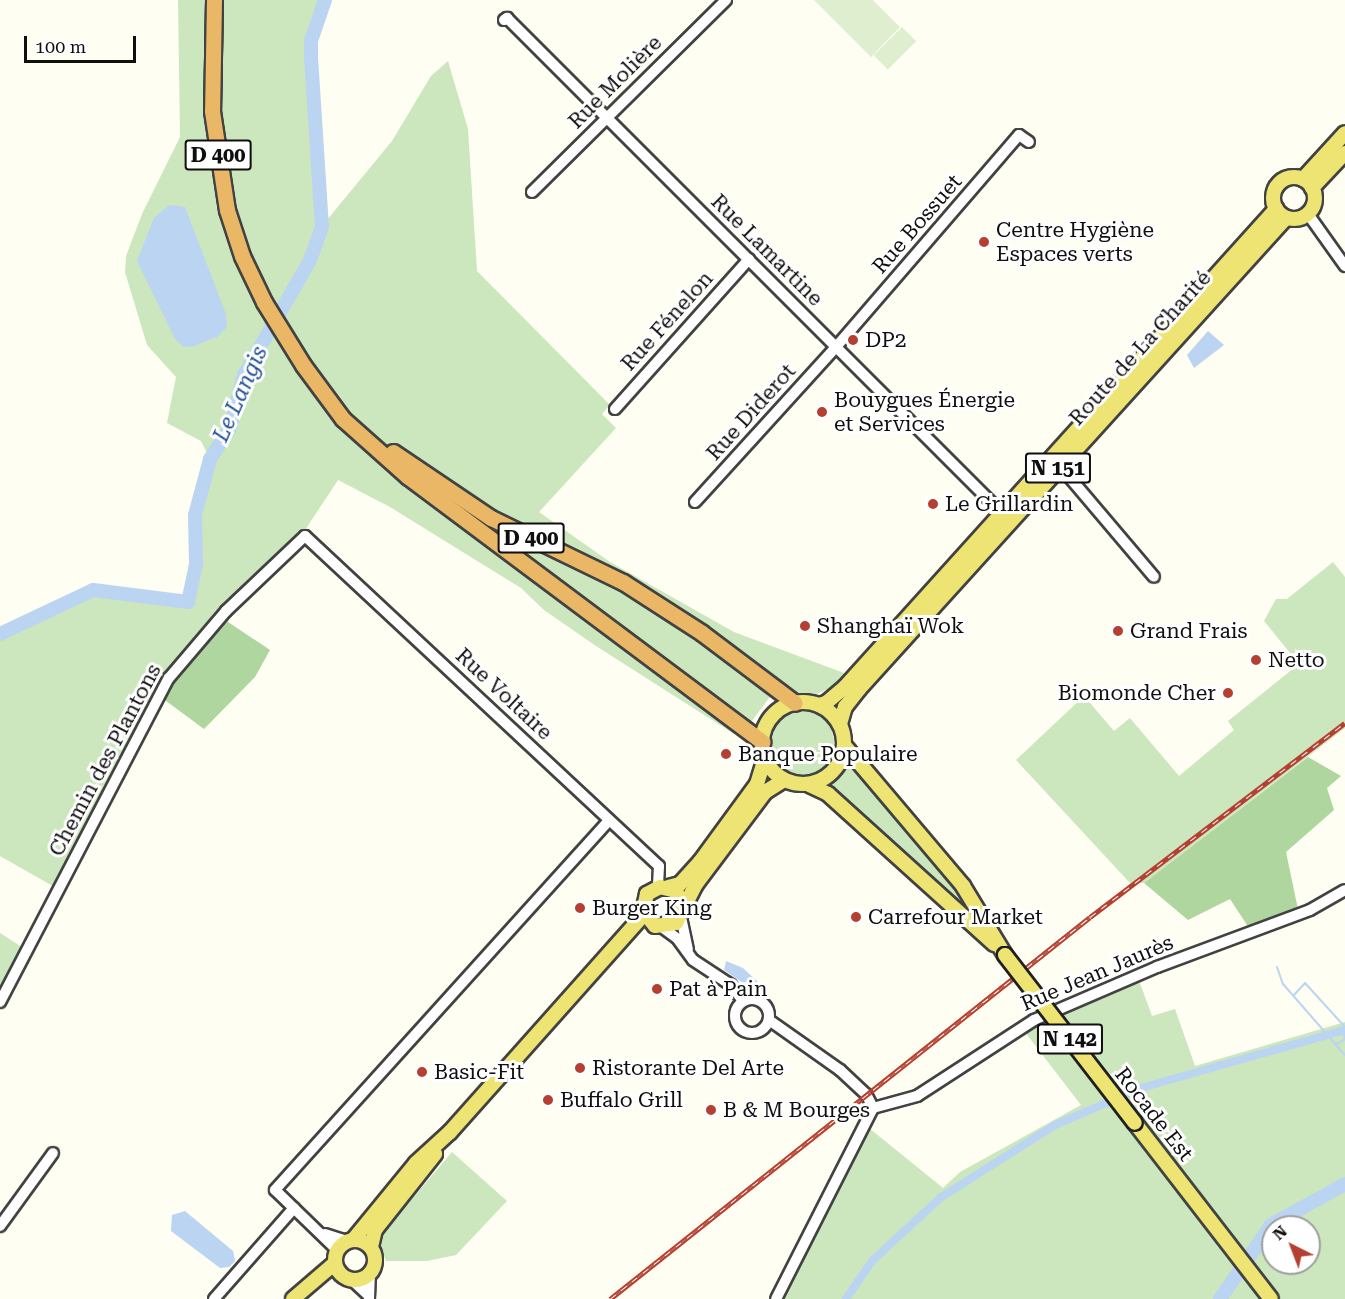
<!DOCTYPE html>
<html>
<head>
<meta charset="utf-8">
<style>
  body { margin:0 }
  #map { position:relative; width:1345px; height:1299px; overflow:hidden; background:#fefef2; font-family:"Roboto Serif",serif }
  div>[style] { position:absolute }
  .green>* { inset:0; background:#cce6be }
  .round { border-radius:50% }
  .forest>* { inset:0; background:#aed69e }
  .pitch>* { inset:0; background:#deeecf; transform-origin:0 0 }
  .water>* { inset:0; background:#bbd4f2 }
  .stream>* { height:2px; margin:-1px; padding:0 1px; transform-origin:1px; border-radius:1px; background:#bbd4f2 }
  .canal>* { height:8px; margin:-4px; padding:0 4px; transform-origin:4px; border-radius:4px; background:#bbd4f2 }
  .river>* { height:14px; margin:-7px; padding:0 7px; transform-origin:7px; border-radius:7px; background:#bbd4f2 }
  .roads { filter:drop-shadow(2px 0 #424242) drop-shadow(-2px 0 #424242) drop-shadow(0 2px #424242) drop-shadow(0 -2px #424242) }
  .minor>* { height:10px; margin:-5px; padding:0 5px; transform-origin:5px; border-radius:5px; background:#fff }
  .minor>.ring { margin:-5px; padding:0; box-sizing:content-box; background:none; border:10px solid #fff; border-radius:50% }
  .major>* { height:14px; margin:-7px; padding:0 7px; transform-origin:7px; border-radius:7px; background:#eee473 }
  .major>.ring { margin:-7px; padding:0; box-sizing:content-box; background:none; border:14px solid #eee473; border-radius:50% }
  .highway>* { height:15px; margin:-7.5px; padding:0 7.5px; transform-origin:7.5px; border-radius:7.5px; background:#e9b766 }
  .rail>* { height:4.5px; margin-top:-2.25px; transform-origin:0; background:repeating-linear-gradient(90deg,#fff 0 7px,#b54031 0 14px); box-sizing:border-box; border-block:2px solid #b54031 }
  .bridges { filter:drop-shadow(2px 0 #202020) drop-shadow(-2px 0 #202020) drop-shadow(0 2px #202020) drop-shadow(0 -2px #202020) }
  .major-bridge>* { height:14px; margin:-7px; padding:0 7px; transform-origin:7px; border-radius:7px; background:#eee473 }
  .dots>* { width:16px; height:16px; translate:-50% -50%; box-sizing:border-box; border:3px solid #fff; border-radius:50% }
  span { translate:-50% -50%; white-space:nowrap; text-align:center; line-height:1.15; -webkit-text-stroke:6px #fff; paint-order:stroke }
  .shield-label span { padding:2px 4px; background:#fff; border:2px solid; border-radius:4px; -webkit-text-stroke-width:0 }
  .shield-label { font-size:20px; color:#0f0f0f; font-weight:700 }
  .street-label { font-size:21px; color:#0f0f0f }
  .poi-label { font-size:21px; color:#0f0f0f }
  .left { translate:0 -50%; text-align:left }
  .right { translate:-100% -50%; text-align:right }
  .water-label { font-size:22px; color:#215198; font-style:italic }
  .north { position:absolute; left:1261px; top:1215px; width:60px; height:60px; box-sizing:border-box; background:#fff; border:2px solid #9f9f9f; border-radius:50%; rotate:318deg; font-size:16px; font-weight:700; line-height:24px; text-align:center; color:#0f0f0f }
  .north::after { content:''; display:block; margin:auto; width:21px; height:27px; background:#b54031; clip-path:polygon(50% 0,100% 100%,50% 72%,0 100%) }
  .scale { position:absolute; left:24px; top:36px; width:112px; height:27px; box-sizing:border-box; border:3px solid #0f0f0f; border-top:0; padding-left:8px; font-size:18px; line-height:21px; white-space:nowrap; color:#0f0f0f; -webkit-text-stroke:4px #fff; paint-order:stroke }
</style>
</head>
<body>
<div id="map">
  <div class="green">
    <div style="clip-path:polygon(178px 0,325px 0,311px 41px,311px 59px,322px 226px,392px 141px,431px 76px,448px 61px,468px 129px,477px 271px,610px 405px,602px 414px,616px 428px,539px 512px,610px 562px,734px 632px,844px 673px,832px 687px,815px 695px,775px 690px,743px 733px,734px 734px,596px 646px,544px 610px,521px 588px,390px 507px,338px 480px,307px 527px,305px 536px,191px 650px,58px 889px,0 856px,0 634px,85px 591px,188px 602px,190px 595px,196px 563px,195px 515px,210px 459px,201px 441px,167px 423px,176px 377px,147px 345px,125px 272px,126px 256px,142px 214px,180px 137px)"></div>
    <div style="clip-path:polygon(1333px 562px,1345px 577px,1345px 728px,1144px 883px,1130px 883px,1016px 760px,1084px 696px,1114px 731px,1130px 718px,1179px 776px,1234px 730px,1228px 721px,1299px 664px,1264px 621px,1276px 599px,1287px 599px)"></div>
    <div class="round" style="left:770px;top:711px;width:64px;height:64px"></div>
    <div style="clip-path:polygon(851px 762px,974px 908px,965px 915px,826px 788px)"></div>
    <div style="clip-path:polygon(0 933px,28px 951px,0 1002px)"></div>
    <div style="clip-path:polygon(evenodd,1137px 975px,1152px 1016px,1175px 1009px,1195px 1066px,1345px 1022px,1345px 1299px,776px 1299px,864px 1124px,943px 1188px,960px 1172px,1081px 1105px,1021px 1027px,1137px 975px,1273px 1227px,1309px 1227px,1309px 1263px,1273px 1263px,1273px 1227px)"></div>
    <div style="clip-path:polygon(452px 1152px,507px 1201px,456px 1255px,427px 1261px,386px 1261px,378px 1239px)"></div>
  </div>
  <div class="forest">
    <div style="clip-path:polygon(225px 620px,270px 650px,255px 677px,204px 729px,162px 698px,182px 666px)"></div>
    <div style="clip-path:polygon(1308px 757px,1341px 776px,1327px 788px,1334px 810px,1286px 852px,1299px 914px,1251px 931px,1230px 899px,1188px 920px,1144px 883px)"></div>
  </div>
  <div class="pitch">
    <div style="clip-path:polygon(814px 0,873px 0,900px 27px,871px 57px)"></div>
    <div style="left:902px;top:27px;width:20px;height:40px;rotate:45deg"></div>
  </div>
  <div class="water">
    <div style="clip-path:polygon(169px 205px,185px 207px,226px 314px,227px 327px,217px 337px,194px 346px,184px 347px,175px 339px,137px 261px,154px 218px)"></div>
    <div style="clip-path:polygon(1208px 331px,1224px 345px,1194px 368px,1187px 355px)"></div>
    <div style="clip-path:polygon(726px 961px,743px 968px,760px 984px,759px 989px,753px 990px,724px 970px)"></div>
    <div style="clip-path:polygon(185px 1211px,233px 1251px,235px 1261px,229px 1267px,220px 1268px,171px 1231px,172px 1215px)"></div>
  </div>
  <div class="stream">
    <div style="left:1277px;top:967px;width:18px;rotate:71deg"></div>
    <div style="left:1283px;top:984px;width:94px;rotate:48.9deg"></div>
    <div style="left:1294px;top:995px;width:16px;rotate:-47deg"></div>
    <div style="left:1305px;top:983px;width:59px;rotate:47.7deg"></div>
    <div style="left:1343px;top:1031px;width:7px;rotate:74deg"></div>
    <div style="left:1335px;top:1045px;width:12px;rotate:-31deg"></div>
  </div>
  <div class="canal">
    <div style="left:846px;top:1299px;width:46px;rotate:-55.6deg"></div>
    <div style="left:872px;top:1261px;width:93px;rotate:-42.8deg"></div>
    <div style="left:940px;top:1198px;width:136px;rotate:-32.4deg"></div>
    <div style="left:1055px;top:1125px;width:94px;rotate:-23.3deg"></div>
    <div style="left:1141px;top:1088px;width:212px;rotate:-15.9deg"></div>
  </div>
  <div class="river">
    <div style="left:0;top:634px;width:103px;rotate:-25.3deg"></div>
    <div style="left:93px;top:590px;width:96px;rotate:7.2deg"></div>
    <div style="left:188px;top:602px;width:40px;rotate:-78deg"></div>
    <div style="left:196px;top:563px;width:48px;rotate:-91.2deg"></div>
    <div style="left:195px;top:515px;width:58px;rotate:-75deg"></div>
    <div style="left:210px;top:459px;width:37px;rotate:-57deg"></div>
    <div style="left:230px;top:428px;width:55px;rotate:-75.2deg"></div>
    <div style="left:244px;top:375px;width:133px;rotate:-60.1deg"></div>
    <div style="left:310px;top:260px;width:35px;rotate:-70deg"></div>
    <div style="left:322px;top:227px;width:168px;rotate:-93.7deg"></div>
    <div style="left:311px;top:59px;width:18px;rotate:-90deg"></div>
    <div style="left:311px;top:41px;width:43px;rotate:-71.1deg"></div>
    <div style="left:1220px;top:1299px;width:90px;rotate:-55.4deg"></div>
    <div style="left:1271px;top:1225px;width:85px;rotate:-29deg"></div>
  </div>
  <div class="roads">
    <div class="minor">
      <div style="left:504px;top:20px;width:4px;rotate:-34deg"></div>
      <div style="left:507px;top:18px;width:699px;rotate:45deg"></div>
      <div style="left:532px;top:192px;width:273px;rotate:-44.7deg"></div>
      <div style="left:1308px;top:214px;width:64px;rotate:54.6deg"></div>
      <div style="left:615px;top:409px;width:201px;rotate:-48.2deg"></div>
      <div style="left:1060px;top:466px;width:145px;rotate:49.7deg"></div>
      <div style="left:695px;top:502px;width:210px;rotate:-47.7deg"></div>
      <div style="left:836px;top:347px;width:280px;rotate:-49.2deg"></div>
      <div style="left:1019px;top:135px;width:12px;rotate:35deg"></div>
      <div style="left:681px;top:917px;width:33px;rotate:78deg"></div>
      <div style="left:663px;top:928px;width:17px;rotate:36deg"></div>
      <div style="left:677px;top:938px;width:27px;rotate:54deg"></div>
      <div style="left:693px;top:960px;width:45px;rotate:33.3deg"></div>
      <div style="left:731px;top:985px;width:20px;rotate:53deg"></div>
      <div class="ring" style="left:735px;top:999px;width:24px;height:24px"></div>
      <div style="left:0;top:1002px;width:365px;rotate:-62.5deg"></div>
      <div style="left:169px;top:678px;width:88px;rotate:-49.6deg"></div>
      <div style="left:226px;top:611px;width:109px;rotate:-43.5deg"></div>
      <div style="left:305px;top:536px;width:484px;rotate:43deg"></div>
      <div style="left:659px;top:866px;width:22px;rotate:93deg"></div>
      <div style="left:769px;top:1020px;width:87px;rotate:35.2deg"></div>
      <div style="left:840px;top:1070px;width:35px;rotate:43deg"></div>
      <div style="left:866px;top:1094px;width:16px;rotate:63deg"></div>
      <div style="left:873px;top:1108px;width:214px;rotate:116.9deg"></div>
      <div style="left:873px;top:1108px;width:46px;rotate:-15.3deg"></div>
      <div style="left:917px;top:1096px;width:140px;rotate:-33deg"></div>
      <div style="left:1034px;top:1020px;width:134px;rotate:-23.3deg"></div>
      <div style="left:1157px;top:967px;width:163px;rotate:-20.4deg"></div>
      <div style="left:1310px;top:910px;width:40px;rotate:-29.7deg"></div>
      <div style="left:0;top:1226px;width:90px;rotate:-54deg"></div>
      <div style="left:325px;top:1234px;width:23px;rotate:18deg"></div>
      <div style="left:337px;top:1250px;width:86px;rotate:-135.9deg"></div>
      <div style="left:275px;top:1190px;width:498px;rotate:-47.9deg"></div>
      <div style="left:352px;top:1280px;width:21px;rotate:43deg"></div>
      <div style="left:214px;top:1299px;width:121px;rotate:-48.7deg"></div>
      <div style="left:369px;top:1299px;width:26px;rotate:-88deg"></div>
    </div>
    <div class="major">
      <div class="ring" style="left:1273px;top:177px;width:28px;height:28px"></div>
      <div style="left:1303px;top:179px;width:62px;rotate:-47.6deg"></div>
      <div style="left:1312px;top:188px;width:48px;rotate:-46.7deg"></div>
      <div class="ring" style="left:762px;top:702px;width:68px;height:68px"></div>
      <div style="left:819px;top:705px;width:7px;rotate:-16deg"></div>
      <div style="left:826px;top:703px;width:25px;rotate:-40deg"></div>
      <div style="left:845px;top:687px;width:644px;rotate:-47.96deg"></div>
      <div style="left:840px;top:724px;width:18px;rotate:-74deg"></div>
      <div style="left:845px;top:707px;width:23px;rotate:-52deg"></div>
      <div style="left:859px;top:689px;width:636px;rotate:-47.81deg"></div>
      <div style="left:844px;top:745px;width:185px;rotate:49.8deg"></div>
      <div style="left:963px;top:886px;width:81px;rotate:58.7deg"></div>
      <div style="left:807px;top:784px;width:23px;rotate:25deg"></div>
      <div style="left:828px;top:794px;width:224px;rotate:42.1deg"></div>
      <div style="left:668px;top:887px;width:12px;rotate:-14deg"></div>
      <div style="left:680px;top:884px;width:30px;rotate:-48deg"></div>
      <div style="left:700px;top:862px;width:97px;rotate:-53.8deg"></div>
      <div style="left:757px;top:784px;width:27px;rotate:-73deg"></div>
      <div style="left:683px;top:905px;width:16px;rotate:-117deg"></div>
      <div style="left:676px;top:891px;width:16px;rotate:-166deg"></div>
      <div style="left:660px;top:887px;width:15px;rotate:152deg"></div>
      <div style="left:647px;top:894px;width:17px;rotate:103deg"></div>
      <div style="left:643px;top:911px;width:19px;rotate:51deg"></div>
      <div style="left:655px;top:926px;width:21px;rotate:-8deg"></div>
      <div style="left:676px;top:923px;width:44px;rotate:-62.9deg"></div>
      <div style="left:696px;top:884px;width:115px;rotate:-53.1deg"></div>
      <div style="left:765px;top:792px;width:22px;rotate:-32deg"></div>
      <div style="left:1135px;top:1123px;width:222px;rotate:52.3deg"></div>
      <div class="ring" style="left:335px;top:1240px;width:26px;height:26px"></div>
      <div style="left:353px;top:1240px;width:99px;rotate:-50.7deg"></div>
      <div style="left:416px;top:1163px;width:46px;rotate:-42.4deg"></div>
      <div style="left:450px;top:1132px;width:292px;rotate:-48.3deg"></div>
      <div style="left:371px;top:1247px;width:17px;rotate:-77deg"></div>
      <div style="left:375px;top:1230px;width:97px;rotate:-51.7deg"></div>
      <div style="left:293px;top:1299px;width:55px;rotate:-40.6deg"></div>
    </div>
    <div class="highway">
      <div style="left:214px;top:0;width:111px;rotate:91deg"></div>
      <div style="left:212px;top:111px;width:100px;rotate:81.4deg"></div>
      <div style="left:227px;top:210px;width:48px;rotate:71.9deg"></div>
      <div style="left:242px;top:256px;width:51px;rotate:64.4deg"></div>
      <div style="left:264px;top:302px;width:74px;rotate:58.2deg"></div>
      <div style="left:303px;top:365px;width:67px;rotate:53.5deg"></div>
      <div style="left:343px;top:419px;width:86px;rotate:41.7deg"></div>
      <div style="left:407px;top:476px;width:444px;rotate:36.8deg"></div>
      <div style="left:393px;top:452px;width:118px;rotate:34deg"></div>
      <div style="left:491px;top:518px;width:147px;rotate:25.9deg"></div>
      <div style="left:623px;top:582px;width:94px;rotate:32.8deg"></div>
      <div style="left:702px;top:633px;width:116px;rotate:37deg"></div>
    </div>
  </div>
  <div class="rail">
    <div style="left:610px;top:1299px;width:613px;rotate:-38.51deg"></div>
    <div style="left:1090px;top:917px;width:320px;rotate:-37.3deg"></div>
  </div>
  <div class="bridges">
    <div class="major-bridge">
      <div style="left:1005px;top:955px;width:212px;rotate:52.3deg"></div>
    </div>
  </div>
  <div class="dots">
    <div style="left:984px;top:242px;background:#b54031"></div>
    <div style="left:853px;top:340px;background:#b54031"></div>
    <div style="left:822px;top:412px;background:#b54031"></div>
    <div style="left:933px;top:504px;background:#b54031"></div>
    <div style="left:805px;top:626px;background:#b54031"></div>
    <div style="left:1118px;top:631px;background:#b54031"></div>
    <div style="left:1256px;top:660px;background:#b54031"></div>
    <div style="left:1228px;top:693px;background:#b54031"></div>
    <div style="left:726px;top:754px;background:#b54031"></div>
    <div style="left:580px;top:908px;background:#b54031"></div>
    <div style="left:856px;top:917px;background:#b54031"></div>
    <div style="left:657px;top:989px;background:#b54031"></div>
    <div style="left:580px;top:1068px;background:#b54031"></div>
    <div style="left:422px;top:1072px;background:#b54031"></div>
    <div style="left:548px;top:1100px;background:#b54031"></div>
    <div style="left:711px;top:1110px;background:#b54031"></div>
  </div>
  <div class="shield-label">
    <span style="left:218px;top:155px">D 400</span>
    <span style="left:1058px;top:468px">N 151</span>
    <span style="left:531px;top:538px">D 400</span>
    <span style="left:1070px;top:1039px">N 142</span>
  </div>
  <div class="street-label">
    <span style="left:615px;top:82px;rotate:-45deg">Rue Molière</span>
    <span style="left:917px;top:224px;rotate:-49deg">Rue Bossuet</span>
    <span style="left:767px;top:250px;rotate:45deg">Rue Lamartine</span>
    <span style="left:667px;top:321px;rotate:-48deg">Rue Fénelon</span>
    <span style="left:1140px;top:348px;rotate:-48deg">Route de La Charité</span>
    <span style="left:751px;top:412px;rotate:-48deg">Rue Diderot</span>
    <span style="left:504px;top:694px;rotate:43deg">Rue Voltaire</span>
    <span style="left:105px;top:760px;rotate:-62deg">Chemin des Plantons</span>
    <span style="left:1097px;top:973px;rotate:-23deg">Rue Jean Jaurès</span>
    <span style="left:1154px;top:1114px;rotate:52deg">Rocade Est</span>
  </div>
  <div class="poi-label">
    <span class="left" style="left:996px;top:242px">Centre Hygiène<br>Espaces verts</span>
    <span class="left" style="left:865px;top:340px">DP2</span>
    <span class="left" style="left:834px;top:412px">Bouygues Énergie<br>et Services</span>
    <span class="left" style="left:945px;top:504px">Le Grillardin</span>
    <span class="left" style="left:817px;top:626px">Shanghaï Wok</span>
    <span class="left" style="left:1130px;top:631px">Grand Frais</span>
    <span class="left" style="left:1268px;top:660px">Netto</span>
    <span class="right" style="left:1216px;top:693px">Biomonde Cher</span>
    <span class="left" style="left:738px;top:754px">Banque Populaire</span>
    <span class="left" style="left:592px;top:908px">Burger King</span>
    <span class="left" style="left:868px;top:917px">Carrefour Market</span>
    <span class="left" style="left:669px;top:989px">Pat à Pain</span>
    <span class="left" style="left:592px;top:1068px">Ristorante Del Arte</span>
    <span class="left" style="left:434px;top:1072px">Basic-Fit</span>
    <span class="left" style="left:560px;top:1100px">Buffalo Grill</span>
    <span class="left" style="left:723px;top:1110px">B &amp; M Bourges</span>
  </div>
  <div class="water-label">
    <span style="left:240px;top:394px;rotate:-66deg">Le Langis</span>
  </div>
  <div class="north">N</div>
  <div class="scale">100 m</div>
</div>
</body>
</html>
